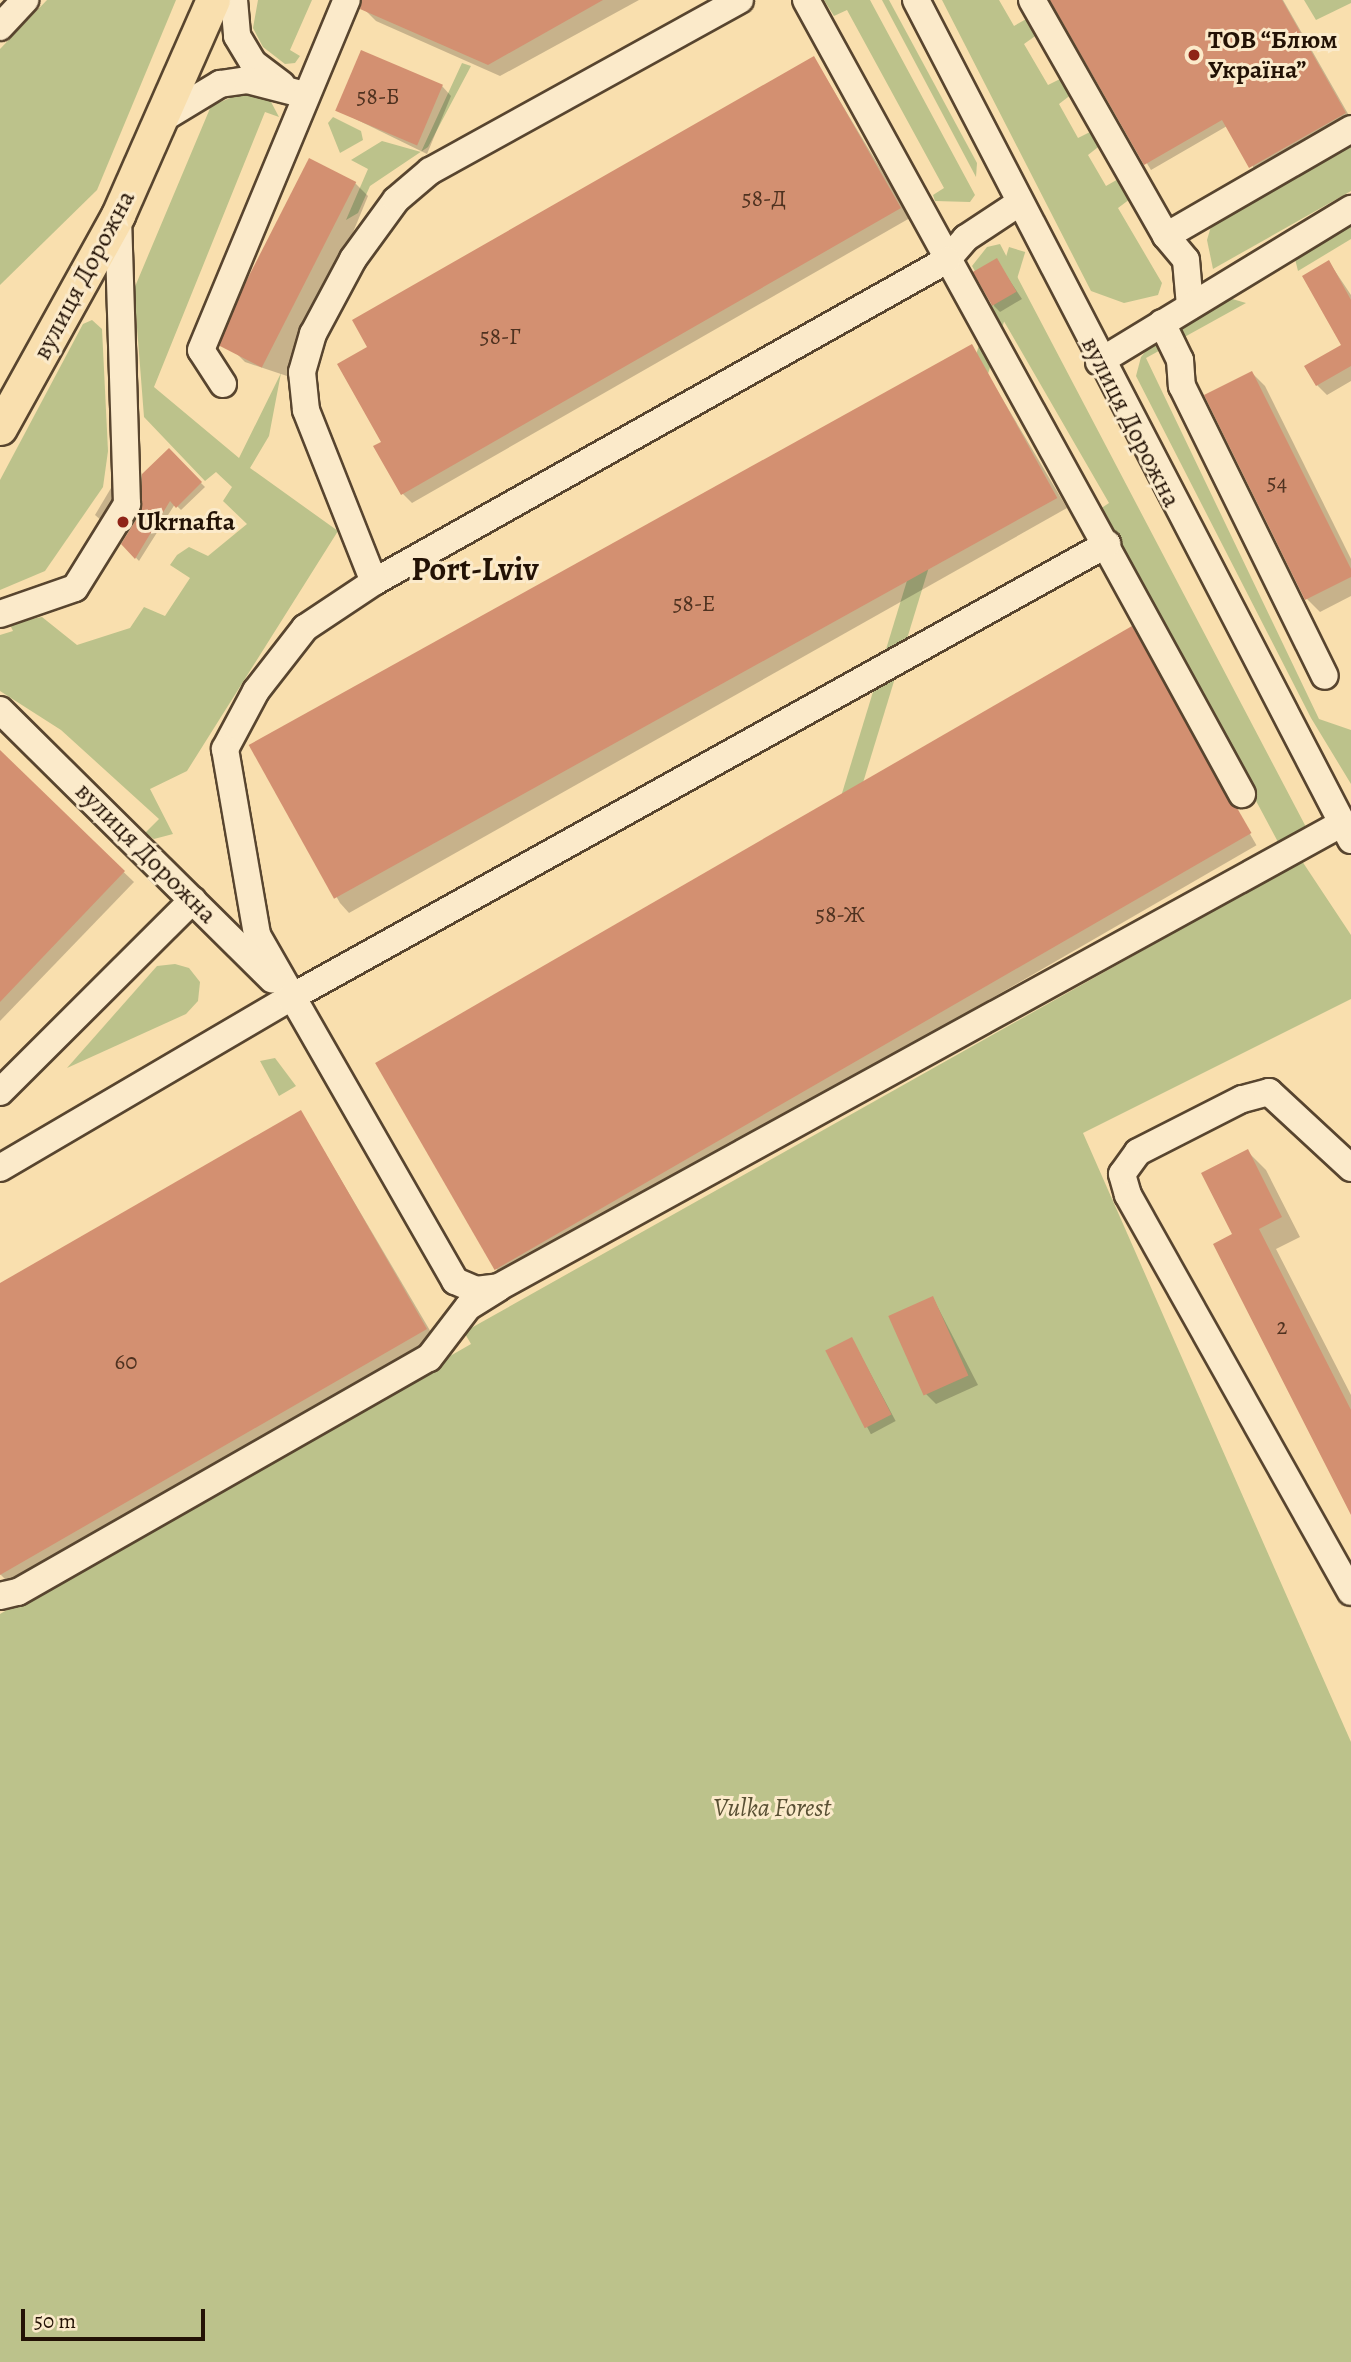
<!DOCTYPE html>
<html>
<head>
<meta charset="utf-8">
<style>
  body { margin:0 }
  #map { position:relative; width:1351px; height:2362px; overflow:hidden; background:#f9dfae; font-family:Alegreya,serif }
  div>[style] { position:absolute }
  .green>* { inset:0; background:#bcc28b; transform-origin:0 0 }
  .shadow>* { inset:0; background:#0003; transform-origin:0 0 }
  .building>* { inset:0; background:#d39071; transform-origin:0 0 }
  .roads { filter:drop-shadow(2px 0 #58452f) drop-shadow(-2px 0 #58452f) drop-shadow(0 2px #58452f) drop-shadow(0 -2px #58452f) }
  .minor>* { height:26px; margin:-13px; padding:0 13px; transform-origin:13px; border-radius:13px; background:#fbeaca }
  .major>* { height:33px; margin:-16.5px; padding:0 16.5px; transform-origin:16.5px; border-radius:16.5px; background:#f9dfae }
  .dots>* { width:19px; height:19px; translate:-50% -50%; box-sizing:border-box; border:4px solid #fbeaca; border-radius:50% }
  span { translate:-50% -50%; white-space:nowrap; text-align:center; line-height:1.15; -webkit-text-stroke:6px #fbeaca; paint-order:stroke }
  .number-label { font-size:23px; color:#4f3220 }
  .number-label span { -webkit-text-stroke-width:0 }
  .poi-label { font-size:26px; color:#231205; font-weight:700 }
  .left { translate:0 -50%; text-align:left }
  .street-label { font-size:26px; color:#231205 }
  .park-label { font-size:26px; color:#595034; font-style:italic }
  .district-label { font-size:33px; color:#231205; font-weight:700 }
  .scale { position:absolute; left:21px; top:2309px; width:184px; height:32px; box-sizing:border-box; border:4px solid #231205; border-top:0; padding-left:9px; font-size:21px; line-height:24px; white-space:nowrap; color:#231205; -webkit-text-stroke:5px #fbeaca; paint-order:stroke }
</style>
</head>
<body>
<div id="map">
  <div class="green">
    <div style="clip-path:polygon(47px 0,176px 0,97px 190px,0 285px,0 49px)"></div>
    <div style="clip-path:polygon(258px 0,312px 0,290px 50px,300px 56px,295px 63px,285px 64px,263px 47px,253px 28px)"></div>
    <div style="clip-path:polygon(824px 0,870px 0,975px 195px,970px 202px,935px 201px,933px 195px,944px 188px,847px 10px,834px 16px)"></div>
    <div style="clip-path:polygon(882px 0,889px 0,977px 163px,976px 177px)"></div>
    <div style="clip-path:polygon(942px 0,999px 0,1014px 26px,1028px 18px,1038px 34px,1024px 44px,1048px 85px,1062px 78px,1072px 94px,1059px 104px,1078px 138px,1094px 130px,1102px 144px,1088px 155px,1106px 186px,1120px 178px,1130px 199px,1118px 208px,1162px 283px,1158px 295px,1124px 303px,1091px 291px)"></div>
    <div style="clip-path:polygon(1304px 0,1351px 0,1351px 3px,1316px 20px)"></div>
    <div style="clip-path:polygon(462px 63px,471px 66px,428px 147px,370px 186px,358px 213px,346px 220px,368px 169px,351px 160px,382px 141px,421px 152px)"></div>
    <div style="clip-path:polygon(242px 93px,270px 100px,279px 117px,265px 112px,154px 387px,239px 458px,281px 373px,269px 436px,250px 468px,338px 531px,187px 771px,150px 789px,173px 834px,154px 839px,145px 833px,159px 819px,61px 730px,0 691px,0 635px,13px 631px,9px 623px,42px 617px,77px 645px,130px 628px,144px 607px,165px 616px,190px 578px,170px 565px,177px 555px,189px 547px,208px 556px,247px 524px,223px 501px,232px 487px,216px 472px,205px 481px,144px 417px,134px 289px,211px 106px)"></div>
    <div style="clip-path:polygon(333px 117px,361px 131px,363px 140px,340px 153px,328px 123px)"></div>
    <div style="clip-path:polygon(1351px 142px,1351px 191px,1213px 269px,1207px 240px,1212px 223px)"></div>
    <div style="clip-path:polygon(1351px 223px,1351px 239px,1298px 271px,1294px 255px)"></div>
    <div style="clip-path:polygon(1000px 244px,1306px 827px,1278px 842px,1100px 509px,1109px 503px,972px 266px,987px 247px)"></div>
    <div style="left:1009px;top:247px;width:17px;height:649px;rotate:17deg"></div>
    <div style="clip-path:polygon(1229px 298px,1246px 303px,1179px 340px,1172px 324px)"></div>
    <div style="clip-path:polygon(92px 320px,102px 329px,108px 451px,103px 487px,45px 571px,0 590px,0 480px,83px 324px)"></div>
    <div style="clip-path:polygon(1158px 336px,1166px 347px,1146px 358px,1319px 719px,1351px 730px,1351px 784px,1311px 718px,1136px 376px,1141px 357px)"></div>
    <div style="clip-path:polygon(1302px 861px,1351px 935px,1351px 999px,1083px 1133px,1351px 1742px,1351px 2362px,0 2362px,0 1614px,471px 1344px,464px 1332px)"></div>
    <div style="clip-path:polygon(175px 964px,189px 968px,200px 982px,198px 1001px,186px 1014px,67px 1068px,157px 966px)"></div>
    <div style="clip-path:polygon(275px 1058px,296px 1086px,279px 1096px,260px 1061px)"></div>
  </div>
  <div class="shadow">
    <div style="clip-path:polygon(369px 0,639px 0,500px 76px,376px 21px,364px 9px)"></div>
    <div style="clip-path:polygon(1047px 0,1283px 0,1351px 119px,1257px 173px,1227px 126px,1151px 170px)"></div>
    <div style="clip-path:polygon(814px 58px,910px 218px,412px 503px,403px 494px,369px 347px)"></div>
    <div style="clip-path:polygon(442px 86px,451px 96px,427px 154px,337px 110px)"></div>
    <div style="clip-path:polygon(355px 183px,368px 196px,293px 378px,245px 362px,232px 349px)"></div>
    <div style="clip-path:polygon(996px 260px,1022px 299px,1000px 312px,994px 306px)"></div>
    <div style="clip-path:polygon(1329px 262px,1351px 295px,1351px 381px,1327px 395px,1317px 385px,1343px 346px)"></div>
    <div style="clip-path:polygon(971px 346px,1067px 508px,349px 913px,340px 903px,254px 750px)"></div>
    <div style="clip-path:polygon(1252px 373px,1265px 386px,1351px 559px,1351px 596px,1320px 612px,1307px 599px)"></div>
    <div style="clip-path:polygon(169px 451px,205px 487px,181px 510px,175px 504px,139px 561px,123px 544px)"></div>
    <div style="clip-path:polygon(111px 488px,113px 503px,102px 521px,95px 515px)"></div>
    <div style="left:1131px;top:628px;width:251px;height:870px;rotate:60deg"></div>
    <div style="clip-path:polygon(0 753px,134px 882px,0 1021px)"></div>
    <div style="clip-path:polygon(301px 1112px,435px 1339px,10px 1584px,0 1574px,0 1285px)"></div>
    <div style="clip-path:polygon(1247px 1151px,1266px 1170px,1300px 1237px,1276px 1249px,1351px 1395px,1351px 1511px,1235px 1234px)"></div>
    <div style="clip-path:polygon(933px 1298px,978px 1385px,936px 1404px,926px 1394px)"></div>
    <div style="left:852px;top:1339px;width:93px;height:28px;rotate:62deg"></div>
  </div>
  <div class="building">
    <div style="clip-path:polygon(362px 0,603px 0,488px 65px,360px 9px)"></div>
    <div style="clip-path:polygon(1050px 0,1282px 0,1346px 113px,1249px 168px,1222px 120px,1144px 165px)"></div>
    <div style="left:361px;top:50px;width:89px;height:66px;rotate:23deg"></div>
    <div style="clip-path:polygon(814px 56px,901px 208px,401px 495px,373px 446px,381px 442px,337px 364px,367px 347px,352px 320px)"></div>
    <div style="left:309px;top:158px;width:53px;height:208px;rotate:27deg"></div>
    <div style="left:997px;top:258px;width:39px;height:28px;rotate:60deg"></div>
    <div style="clip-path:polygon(1329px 260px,1351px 300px,1351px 366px,1316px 386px,1304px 366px,1341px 345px,1302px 276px)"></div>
    <div style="left:972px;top:344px;width:176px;height:827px;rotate:61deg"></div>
    <div style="clip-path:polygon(1252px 371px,1351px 569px,1351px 577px,1305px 600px,1204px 395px)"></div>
    <div style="clip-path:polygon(169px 448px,202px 482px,176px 508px,170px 501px,135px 559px,121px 544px,141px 512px,142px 474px)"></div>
    <div style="left:1132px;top:626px;width:239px;height:874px;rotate:60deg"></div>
    <div style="clip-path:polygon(0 750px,125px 871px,0 1002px)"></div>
    <div style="clip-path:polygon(301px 1110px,427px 1329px,0 1575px,0 1283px)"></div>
    <div style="clip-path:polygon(1248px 1149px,1282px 1217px,1259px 1229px,1351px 1410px,1351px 1515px,1213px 1244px,1232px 1234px,1201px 1173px)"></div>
    <div style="left:933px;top:1296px;width:87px;height:49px;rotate:66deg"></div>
    <div style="left:852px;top:1337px;width:87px;height:30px;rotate:63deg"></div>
  </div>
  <div class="roads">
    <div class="minor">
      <div style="left:234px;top:0;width:36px;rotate:85deg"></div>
      <div style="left:237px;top:36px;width:31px;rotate:59deg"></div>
      <div style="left:253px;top:63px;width:36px;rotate:37deg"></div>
      <div style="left:806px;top:0;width:906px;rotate:61.23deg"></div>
      <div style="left:916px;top:0;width:946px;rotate:62.62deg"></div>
      <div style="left:1032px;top:0;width:271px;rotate:60.4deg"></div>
      <div style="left:1166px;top:236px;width:31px;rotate:50deg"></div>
      <div style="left:1186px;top:260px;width:46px;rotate:85deg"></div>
      <div style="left:0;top:27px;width:37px;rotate:-47deg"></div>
      <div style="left:162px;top:119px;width:68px;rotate:-31.1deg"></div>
      <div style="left:220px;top:84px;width:27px;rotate:-8deg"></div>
      <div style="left:247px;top:80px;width:60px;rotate:14.5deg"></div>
      <div style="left:1019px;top:203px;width:64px;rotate:146.6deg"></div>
      <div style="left:966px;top:238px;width:29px;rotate:131deg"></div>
      <div style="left:947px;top:260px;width:657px;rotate:150.67deg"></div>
      <div style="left:374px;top:582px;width:83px;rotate:146.3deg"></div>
      <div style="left:305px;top:628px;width:80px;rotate:127.9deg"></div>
      <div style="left:256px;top:691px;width:66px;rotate:118.1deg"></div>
      <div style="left:225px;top:749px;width:189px;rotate:80.2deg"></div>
      <div style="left:257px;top:935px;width:399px;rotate:60.2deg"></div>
      <div style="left:455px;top:1281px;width:23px;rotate:23deg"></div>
      <div style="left:476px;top:1290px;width:23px;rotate:-7deg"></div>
      <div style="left:499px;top:1287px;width:961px;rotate:-28.81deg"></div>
      <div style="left:1166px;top:236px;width:214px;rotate:-30deg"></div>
      <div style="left:1162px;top:323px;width:41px;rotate:64.1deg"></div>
      <div style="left:1180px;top:360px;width:26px;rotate:86deg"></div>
      <div style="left:1182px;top:386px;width:323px;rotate:63.8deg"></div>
      <div style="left:1099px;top:362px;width:295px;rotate:-31.3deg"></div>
      <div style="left:223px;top:384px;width:40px;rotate:-122.9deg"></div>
      <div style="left:201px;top:350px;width:379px;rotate:-67.4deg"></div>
      <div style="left:374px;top:582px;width:185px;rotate:-111.6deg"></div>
      <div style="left:306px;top:410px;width:38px;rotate:-96deg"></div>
      <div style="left:302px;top:372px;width:40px;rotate:-74deg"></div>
      <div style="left:313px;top:334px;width:85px;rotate:-61.9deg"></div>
      <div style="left:353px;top:259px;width:73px;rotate:-53.9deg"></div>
      <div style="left:396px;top:200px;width:45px;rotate:-40.5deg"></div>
      <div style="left:430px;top:171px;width:354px;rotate:-28.9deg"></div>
      <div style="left:0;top:614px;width:79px;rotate:-19.1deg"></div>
      <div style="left:75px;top:588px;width:99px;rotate:-58.2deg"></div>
      <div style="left:127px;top:504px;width:289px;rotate:-91.8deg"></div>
      <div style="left:0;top:710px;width:383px;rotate:44.7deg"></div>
      <div style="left:0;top:1092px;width:272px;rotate:-44.9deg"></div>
      <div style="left:0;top:1168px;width:336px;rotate:-30.4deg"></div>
      <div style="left:290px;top:998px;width:935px;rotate:-29.06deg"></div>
      <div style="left:1351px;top:1168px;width:112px;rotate:-137.2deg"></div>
      <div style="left:1269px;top:1092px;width:28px;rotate:165deg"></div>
      <div style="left:1242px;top:1099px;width:117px;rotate:153deg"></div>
      <div style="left:1138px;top:1152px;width:27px;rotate:126deg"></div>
      <div style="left:1122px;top:1174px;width:22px;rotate:74deg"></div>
      <div style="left:1128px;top:1195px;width:455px;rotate:60.7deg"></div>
      <div style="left:0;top:1596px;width:18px;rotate:-13deg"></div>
      <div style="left:18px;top:1592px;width:473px;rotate:-29.7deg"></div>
      <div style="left:429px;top:1358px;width:64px;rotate:-52.6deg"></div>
      <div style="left:468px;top:1307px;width:36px;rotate:-32deg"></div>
    </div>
    <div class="major">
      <div style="left:0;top:428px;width:244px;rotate:-61deg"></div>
      <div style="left:118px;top:215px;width:235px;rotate:-66.2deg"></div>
    </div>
  </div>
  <div class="dots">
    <div style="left:1194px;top:55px;background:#8f2418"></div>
    <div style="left:123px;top:522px;background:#8f2418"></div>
  </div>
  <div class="number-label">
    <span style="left:378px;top:97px">58-Б</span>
    <span style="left:764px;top:199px">58-Д</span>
    <span style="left:500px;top:337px">58-Г</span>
    <span style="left:1277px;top:483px">54</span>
    <span style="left:694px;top:604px">58-Е</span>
    <span style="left:840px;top:915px">58-Ж</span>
    <span style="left:1282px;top:1327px">2</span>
    <span style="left:126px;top:1362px">60</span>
  </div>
  <div class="poi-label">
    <span class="left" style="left:1208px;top:55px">ТОВ “Блюм<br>Україна”</span>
    <span class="left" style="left:137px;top:522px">Ukrnafta</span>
  </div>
  <div class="street-label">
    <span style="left:84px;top:275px;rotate:-62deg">вулиця Дорожна</span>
    <span style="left:1131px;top:422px;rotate:63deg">вулиця Дорожна</span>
    <span style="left:146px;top:853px;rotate:45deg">вулиця Дорожна</span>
  </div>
  <div class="park-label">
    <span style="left:772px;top:1808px">Vulka Forest</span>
  </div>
  <div class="district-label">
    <span style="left:475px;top:569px">Port-Lviv</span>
  </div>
  <div class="scale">50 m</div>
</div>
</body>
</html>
